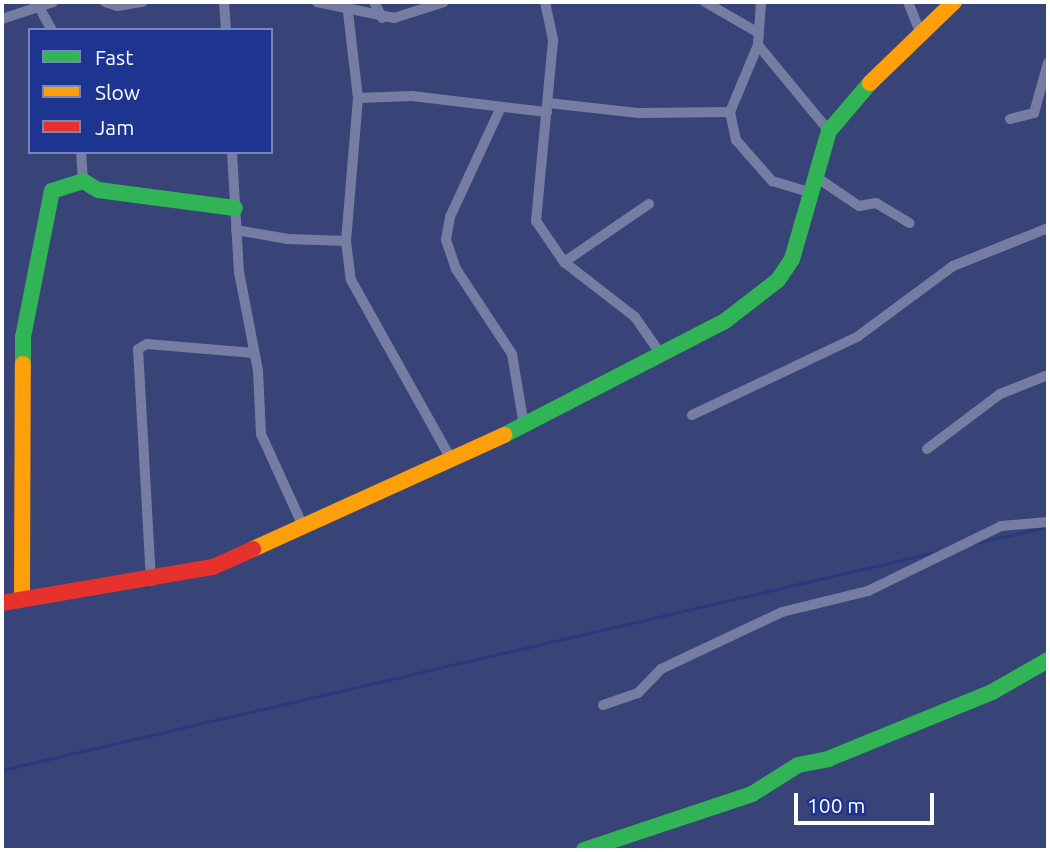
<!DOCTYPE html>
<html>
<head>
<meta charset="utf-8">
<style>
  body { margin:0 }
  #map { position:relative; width:1050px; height:852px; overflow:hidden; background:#384477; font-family:Ubuntu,sans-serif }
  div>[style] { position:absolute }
  .stream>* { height:2.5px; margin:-1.25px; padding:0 1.25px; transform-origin:1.25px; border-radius:1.25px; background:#29397e }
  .street>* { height:10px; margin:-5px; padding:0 5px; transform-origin:5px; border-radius:5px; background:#757ea2 }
  .fast>* { height:16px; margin:-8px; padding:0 8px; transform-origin:8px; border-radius:8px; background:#30b455 }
  .slow>* { height:16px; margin:-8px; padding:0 8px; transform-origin:8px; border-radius:8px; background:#ff9f0a }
  .jam>* { height:16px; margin:-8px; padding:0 8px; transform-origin:8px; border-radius:8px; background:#e5322d }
  span { translate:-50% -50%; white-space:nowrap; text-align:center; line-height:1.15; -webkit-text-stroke:7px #1e3491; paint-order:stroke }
  .frame { position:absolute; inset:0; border:4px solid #fff; pointer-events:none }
  .legend { position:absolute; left:28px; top:28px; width:245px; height:126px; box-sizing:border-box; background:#1e3491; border:2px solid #7885bd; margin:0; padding:9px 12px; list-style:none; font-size:21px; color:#fff }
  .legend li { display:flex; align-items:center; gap:14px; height:35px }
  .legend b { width:35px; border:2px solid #7885bd }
  .scale { position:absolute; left:794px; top:793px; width:140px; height:32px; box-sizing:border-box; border:4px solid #fff; border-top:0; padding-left:9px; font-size:21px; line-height:24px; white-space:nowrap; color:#fff; -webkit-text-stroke:5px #1e3491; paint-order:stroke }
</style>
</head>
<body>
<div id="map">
  <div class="stream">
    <div style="left:976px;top:543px;width:68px;rotate:-12.8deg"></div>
    <div style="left:2px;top:770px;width:959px;rotate:-13.14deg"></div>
  </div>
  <div class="street">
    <div style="left:105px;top:2px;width:13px;rotate:18deg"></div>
    <div style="left:117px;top:6px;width:26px;rotate:-9deg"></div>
    <div style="left:224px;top:2px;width:28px;rotate:86deg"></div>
    <div style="left:317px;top:2px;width:79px;rotate:11.7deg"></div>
    <div style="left:394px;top:18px;width:52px;rotate:-17.7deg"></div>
    <div style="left:374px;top:2px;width:18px;rotate:63deg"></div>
    <div style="left:545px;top:2px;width:40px;rotate:78deg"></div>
    <div style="left:553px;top:41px;width:181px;rotate:95.4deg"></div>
    <div style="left:536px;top:221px;width:50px;rotate:55.7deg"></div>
    <div style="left:564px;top:262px;width:90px;rotate:37.8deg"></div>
    <div style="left:635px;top:317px;width:47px;rotate:55.3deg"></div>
    <div style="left:705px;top:2px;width:60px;rotate:30deg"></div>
    <div style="left:761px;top:2px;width:43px;rotate:94deg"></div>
    <div style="left:758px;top:45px;width:73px;rotate:112.7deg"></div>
    <div style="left:730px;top:112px;width:29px;rotate:78deg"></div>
    <div style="left:736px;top:140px;width:55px;rotate:48.7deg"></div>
    <div style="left:772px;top:181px;width:42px;rotate:16.7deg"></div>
    <div style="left:908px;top:2px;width:31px;rotate:68deg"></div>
    <div style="left:39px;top:7px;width:26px;rotate:61deg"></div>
    <div style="left:348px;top:12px;width:87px;rotate:83.4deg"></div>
    <div style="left:358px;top:98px;width:144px;rotate:94.8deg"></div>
    <div style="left:346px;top:241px;width:39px;rotate:83deg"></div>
    <div style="left:351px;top:280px;width:205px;rotate:60.8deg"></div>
    <div style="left:2px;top:19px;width:54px;rotate:-18.4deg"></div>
    <div style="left:758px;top:45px;width:112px;rotate:50.5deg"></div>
    <div style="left:358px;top:98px;width:54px;rotate:-2.1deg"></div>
    <div style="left:412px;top:96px;width:136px;rotate:6.8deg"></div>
    <div style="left:548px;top:103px;width:92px;rotate:6.3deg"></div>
    <div style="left:639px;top:113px;width:91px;rotate:-0.6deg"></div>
    <div style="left:501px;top:107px;width:121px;rotate:114.9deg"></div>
    <div style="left:450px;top:217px;width:23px;rotate:100deg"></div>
    <div style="left:446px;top:240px;width:31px;rotate:71deg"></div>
    <div style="left:456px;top:269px;width:102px;rotate:56.6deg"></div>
    <div style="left:512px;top:354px;width:73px;rotate:80.5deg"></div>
    <div style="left:1010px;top:119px;width:25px;rotate:-14deg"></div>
    <div style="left:1034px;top:113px;width:52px;rotate:-74.4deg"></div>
    <div style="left:81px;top:152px;width:29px;rotate:86deg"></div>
    <div style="left:232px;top:152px;width:120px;rotate:86.7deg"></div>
    <div style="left:239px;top:272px;width:101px;rotate:79.1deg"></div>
    <div style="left:258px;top:371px;width:63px;rotate:87.3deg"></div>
    <div style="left:261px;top:434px;width:99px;rotate:65.5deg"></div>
    <div style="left:816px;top:177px;width:52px;rotate:34deg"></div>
    <div style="left:859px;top:206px;width:17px;rotate:-10deg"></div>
    <div style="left:876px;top:203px;width:39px;rotate:31deg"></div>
    <div style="left:236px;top:230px;width:53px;rotate:9.8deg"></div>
    <div style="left:288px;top:239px;width:58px;rotate:2deg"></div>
    <div style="left:564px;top:262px;width:103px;rotate:-34.3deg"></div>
    <div style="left:692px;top:415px;width:183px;rotate:-25.3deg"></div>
    <div style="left:857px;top:337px;width:119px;rotate:-36.5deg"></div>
    <div style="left:953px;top:266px;width:102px;rotate:-21.8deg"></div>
    <div style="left:927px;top:449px;width:91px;rotate:-37deg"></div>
    <div style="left:1000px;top:394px;width:52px;rotate:-21.6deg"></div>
    <div style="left:151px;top:581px;width:232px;rotate:-93.2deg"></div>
    <div style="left:138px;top:349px;width:10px;rotate:-29deg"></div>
    <div style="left:147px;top:344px;width:107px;rotate:4.8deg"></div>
    <div style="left:603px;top:705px;width:37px;rotate:-19deg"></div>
    <div style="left:638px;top:693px;width:33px;rotate:-46deg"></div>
    <div style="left:661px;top:669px;width:134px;rotate:-25.2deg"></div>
    <div style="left:782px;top:612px;width:89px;rotate:-13.7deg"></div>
    <div style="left:868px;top:591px;width:148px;rotate:-26deg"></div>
    <div style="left:1001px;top:526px;width:47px;rotate:-4.9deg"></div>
  </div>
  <div class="fast">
    <div style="left:23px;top:364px;width:27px;rotate:-90deg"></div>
    <div style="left:23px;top:337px;width:149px;rotate:-78.8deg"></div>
    <div style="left:52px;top:191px;width:33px;rotate:-18deg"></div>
    <div style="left:83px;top:181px;width:17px;rotate:31deg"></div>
    <div style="left:98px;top:190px;width:138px;rotate:7.5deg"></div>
    <div style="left:504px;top:435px;width:249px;rotate:-27.3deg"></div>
    <div style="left:725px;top:321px;width:67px;rotate:-37.7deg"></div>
    <div style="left:778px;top:280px;width:25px;rotate:-56deg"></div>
    <div style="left:792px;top:259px;width:133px;rotate:-73.9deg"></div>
    <div style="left:829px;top:131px;width:63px;rotate:-49.5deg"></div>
    <div style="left:584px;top:850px;width:177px;rotate:-18.4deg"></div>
    <div style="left:752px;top:794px;width:54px;rotate:-32.2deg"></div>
    <div style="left:798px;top:765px;width:31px;rotate:-11deg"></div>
    <div style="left:828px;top:759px;width:177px;rotate:-22.2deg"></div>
    <div style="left:992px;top:692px;width:64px;rotate:-29.7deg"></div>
  </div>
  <div class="slow">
    <div style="left:870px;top:83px;width:117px;rotate:-44deg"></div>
    <div style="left:253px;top:549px;width:276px;rotate:-24.4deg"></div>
    <div style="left:22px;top:598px;width:234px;rotate:-89.8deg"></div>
  </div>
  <div class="jam">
    <div style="left:2px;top:603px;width:214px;rotate:-9.7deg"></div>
    <div style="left:213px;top:567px;width:44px;rotate:-24.2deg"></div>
  </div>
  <div class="frame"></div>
  <ul class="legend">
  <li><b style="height:9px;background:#30b455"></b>Fast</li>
  <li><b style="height:9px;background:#ff9f0a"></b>Slow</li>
  <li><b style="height:9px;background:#e5322d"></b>Jam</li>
  </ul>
  <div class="scale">100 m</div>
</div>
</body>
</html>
